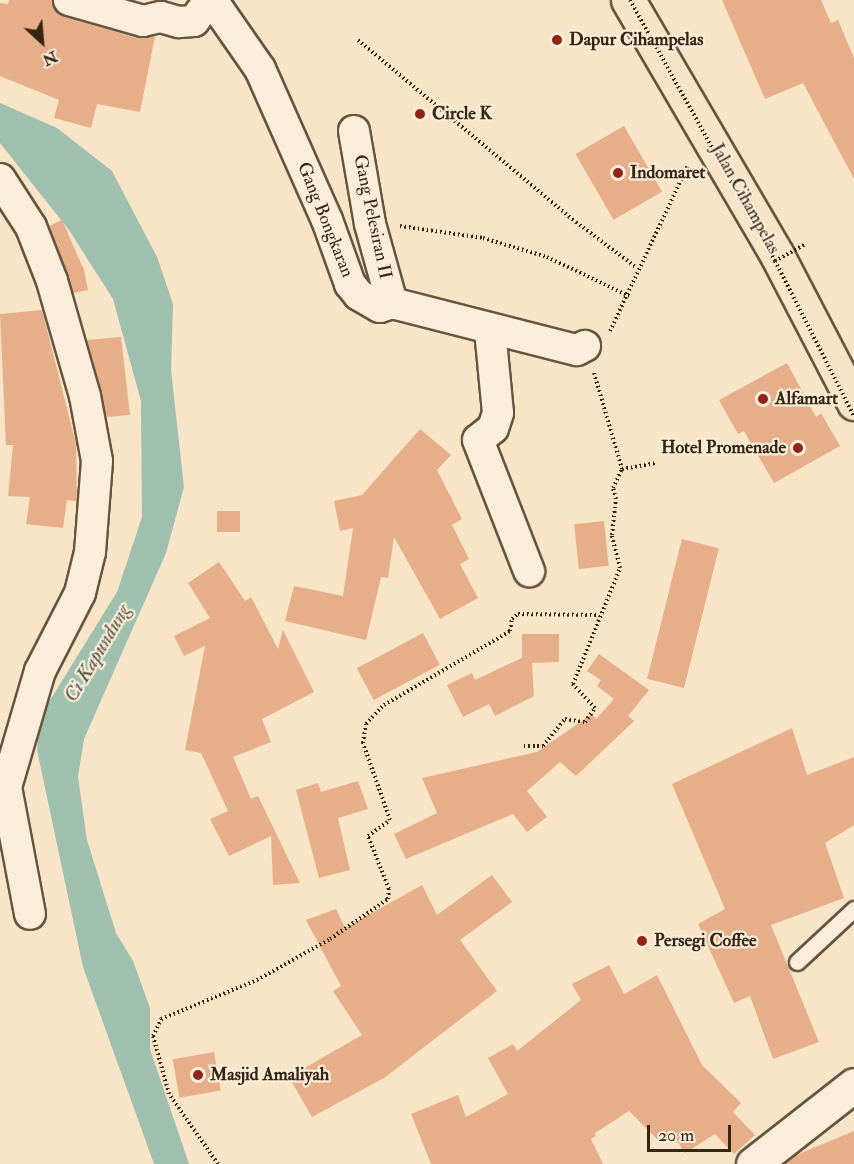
<!DOCTYPE html>
<html>
<head>
<meta charset="utf-8">
<style>
  body { margin:0 }
  #map { position:relative; width:854px; height:1164px; overflow:hidden; background:#f8e4c6; font-family:"IM FELL Double Pica",serif }
  div>[style] { position:absolute }
  .water>* { inset:0; background:#9fbfaf }
  .building>* { inset:0; background:#e6ae89; transform-origin:0 0 }
  .path>* { height:4px; margin-top:-2px; transform-origin:0; background:repeating-linear-gradient(90deg,#362511 0 1.5px,transparent 0 4.5px) }
  .roads { filter:drop-shadow(2px 0 #66553e) drop-shadow(-2px 0 #66553e) drop-shadow(0 2px #66553e) drop-shadow(0 -2px #66553e) }
  .service>* { height:15px; margin:-7.5px; padding:0 7.5px; transform-origin:7.5px; border-radius:7.5px; background:#faedda }
  .minor>* { height:30px; margin:-15px; padding:0 15px; transform-origin:15px; border-radius:15px; background:#faedda }
  .tertiary>* { height:33px; margin:-16.5px; padding:0 16.5px; transform-origin:16.5px; border-radius:16.5px; background:#faedda }
  .primary>* { height:33px; margin:-16.5px; padding:0 16.5px; transform-origin:16.5px; border-radius:16.5px; background:#f8e4c6 }
  .path-bridge>* { height:4px; margin-top:-2px; transform-origin:0; background:repeating-linear-gradient(90deg,#362511 0 1.5px,transparent 0 4.5px) }
  .dots>* { width:16px; height:16px; translate:-50% -50%; box-sizing:border-box; border:3px solid #faedda; border-radius:50% }
  span { translate:-50% -50%; white-space:nowrap; text-align:center; line-height:1.15; -webkit-text-stroke:4.5px #faedda; paint-order:stroke }
  .poi-label { font-size:18px; color:#362511; font-weight:700 }
  .left { translate:0 -50%; text-align:left }
  .right { translate:-100% -50%; text-align:right }
  .street-label { font-size:18px; color:#362511 }
  .water-label { font-size:20px; color:#565340; font-style:italic }
  .north { position:absolute; left:12px; top:12px; width:60px; height:60px; -webkit-text-stroke:4px #faedda; paint-order:stroke; rotate:154deg; font-size:16px; font-weight:700; line-height:24px; text-align:center; color:#362511 }
  .north::after { content:''; display:block; margin:auto; width:21px; height:27px; background:#362511; clip-path:polygon(50% 0,100% 100%,50% 72%,0 100%) }
  .scale { position:absolute; left:647px; top:1125px; width:84px; height:27px; box-sizing:border-box; border:3px solid #362511; border-top:0; padding-left:8px; font-size:18px; line-height:21px; white-space:nowrap; color:#362511; -webkit-text-stroke:4px #faedda; paint-order:stroke }
</style>
</head>
<body>
<div id="map">
  <div class="water">
    <div style="clip-path:polygon(0 103px,57px 128px,112px 171px,157px 257px,173px 304px,171px 370px,184px 487px,166px 553px,84px 739px,78px 777px,87px 840px,116px 933px,133px 961px,150px 1008px,150px 1049px,189px 1164px,154px 1164px,83px 967px,37px 750px,39px 718px,117px 592px,142px 517px,141px 401px,113px 299px,69px 230px,0 143px)"></div>
  </div>
  <div class="building">
    <div style="clip-path:polygon(9px 0,52px 0,56px 12px,64px 17px,138px 38px,155px 36px,140px 112px,97px 104px,91px 128px,54px 118px,59px 100px,0 76px,0 3px,8px 4px)"></div>
    <div style="clip-path:polygon(722px 0,821px 0,831px 23px,838px 20px,854px 58px,854px 179px,803px 83px,765px 99px)"></div>
    <div style="left:624px;top:126px;width:76px;height:56px;rotate:60deg"></div>
    <div style="clip-path:polygon(62px 220px,84px 270px,88px 290px,73px 293px,49px 226px)"></div>
    <div style="clip-path:polygon(42px 310px,76px 444px,77px 501px,67px 500px,63px 528px,26px 524px,30px 497px,8px 496px,13px 445px,6px 445px,0 314px)"></div>
    <div style="clip-path:polygon(121px 337px,130px 415px,106px 417px,87px 340px)"></div>
    <div style="clip-path:polygon(787px 363px,816px 417px,821px 413px,840px 446px,774px 483px,744px 431px,738px 434px,719px 400px)"></div>
    <div style="clip-path:polygon(420px 429px,451px 455px,437px 470px,462px 519px,452px 525px,469px 559px,460px 564px,478px 598px,440px 619px,394px 537px,388px 578px,381px 577px,366px 640px,285px 621px,294px 586px,343px 596px,353px 528px,340px 531px,334px 501px,362px 495px)"></div>
    <div style="left:217px;top:511px;width:23px;height:21px"></div>
    <div style="left:604px;top:521px;width:45px;height:30px;rotate:84deg"></div>
    <div style="left:682px;top:539px;width:38px;height:144px;rotate:14deg"></div>
    <div style="clip-path:polygon(219px 562px,245px 601px,251px 597px,278px 649px,283px 630px,314px 692px,262px 719px,271px 742px,233px 757px,251px 799px,258px 796px,300px 883px,273px 885px,271px 836px,229px 856px,210px 819px,228px 811px,201px 753px,185px 750px,205px 646px,184px 656px,174px 636px,210px 618px,188px 583px)"></div>
    <div style="left:423px;top:633px;width:36px;height:75px;rotate:62deg"></div>
    <div style="clip-path:polygon(522px 634px,559px 634px,559px 662px,532px 663px,534px 696px,495px 716px,489px 704px,463px 717px,447px 685px,472px 673px,475px 680px,522px 658px)"></div>
    <div style="clip-path:polygon(599px 654px,649px 690px,628px 716px,634px 721px,576px 776px,560px 762px,527px 791px,547px 817px,527px 832px,513px 814px,406px 859px,394px 834px,437px 813px,422px 778px,537px 752px,592px 714px,596px 719px,614px 699px,597px 686px,601px 680px,587px 671px)"></div>
    <div style="clip-path:polygon(792px 728px,807px 775px,854px 757px,854px 825px,825px 843px,844px 898px,771px 925px,819px 1042px,773px 1059px,750px 996px,734px 1003px,698px 924px,725px 909px,672px 784px)"></div>
    <div style="clip-path:polygon(358px 781px,368px 809px,338px 818px,350px 870px,319px 878px,296px 790px,318px 783px,321px 792px)"></div>
    <div style="clip-path:polygon(492px 875px,512px 902px,460px 940px,497px 991px,384px 1078px,312px 1117px,289px 1077px,362px 1035px,333px 991px,341px 986px,306px 920px,336px 909px,345px 928px,422px 885px,437px 915px)"></div>
    <div style="clip-path:polygon(609px 965px,624px 994px,657px 975px,702px 1065px,741px 1103px,733px 1112px,755px 1135px,734px 1154px,715px 1134px,685px 1153px,670px 1130px,659px 1141px,629px 1111px,595px 1133px,596px 1136px,591px 1139px,603px 1164px,431px 1164px,411px 1114px,458px 1095px,466px 1117px,508px 1094px,488px 1058px,513px 1044px,517px 1051px,581px 1000px,572px 984px)"></div>
    <div style="left:214px;top:1052px;width:39px;height:42px;rotate:80deg"></div>
    <div style="clip-path:polygon(854px 1131px,854px 1164px,783px 1164px,794px 1156px)"></div>
  </div>
  <div class="path">
    <div style="left:358px;top:40px;width:284px;rotate:39.9deg"></div>
    <div style="left:576px;top:222px;width:76px;rotate:37deg"></div>
    <div style="left:400px;top:226px;width:84px;rotate:8.2deg"></div>
    <div style="left:483px;top:238px;width:67px;rotate:16.5deg"></div>
    <div style="left:547px;top:257px;width:91px;rotate:25.4deg"></div>
    <div style="left:610px;top:331px;width:183px;rotate:-64.8deg"></div>
    <div style="left:594px;top:373px;width:100px;rotate:73.7deg"></div>
    <div style="left:622px;top:469px;width:34px;rotate:-10deg"></div>
    <div style="left:524px;top:746px;width:19px"></div>
    <div style="left:543px;top:746px;width:35px;rotate:-51deg"></div>
    <div style="left:565px;top:719px;width:20px;rotate:9deg"></div>
    <div style="left:585px;top:722px;width:17px;rotate:-54deg"></div>
    <div style="left:595px;top:708px;width:33px;rotate:-133deg"></div>
    <div style="left:573px;top:684px;width:125px;rotate:-67.9deg"></div>
    <div style="left:620px;top:568px;width:34px;rotate:-104deg"></div>
    <div style="left:612px;top:535px;width:36px;rotate:-84deg"></div>
    <div style="left:616px;top:499px;width:11px;rotate:-105deg"></div>
    <div style="left:613px;top:488px;width:21px;rotate:-65deg"></div>
    <div style="left:218px;top:1164px;width:85px;rotate:-125deg"></div>
    <div style="left:169px;top:1094px;width:60px;rotate:-105.4deg"></div>
    <div style="left:153px;top:1036px;width:19px;rotate:-65deg"></div>
    <div style="left:161px;top:1019px;width:104px;rotate:-22.1deg"></div>
    <div style="left:257px;top:980px;width:84px;rotate:-29.3deg"></div>
    <div style="left:330px;top:939px;width:70px;rotate:-34.6deg"></div>
    <div style="left:388px;top:899px;width:10px;rotate:-84deg"></div>
    <div style="left:389px;top:889px;width:57px;rotate:-111.6deg"></div>
    <div style="left:368px;top:836px;width:27px;rotate:-36deg"></div>
    <div style="left:390px;top:820px;width:82px;rotate:-109.3deg"></div>
    <div style="left:363px;top:743px;width:19px;rotate:-81deg"></div>
    <div style="left:366px;top:724px;width:26px;rotate:-47deg"></div>
    <div style="left:384px;top:705px;width:146px;rotate:-30.4deg"></div>
    <div style="left:510px;top:631px;width:12px;rotate:-81deg"></div>
    <div style="left:512px;top:619px;width:8px;rotate:-40deg"></div>
    <div style="left:518px;top:614px;width:80px;rotate:0.7deg"></div>
  </div>
  <div class="roads">
    <div class="service">
      <div style="left:797px;top:962px;width:78px;rotate:-42.9deg"></div>
    </div>
    <div class="minor">
      <div style="left:69px;top:0;width:77px;rotate:15.8deg"></div>
      <div style="left:143px;top:21px;width:18px;rotate:-13deg"></div>
      <div style="left:161px;top:17px;width:19px;rotate:16deg"></div>
      <div style="left:179px;top:22px;width:15px;rotate:-4deg"></div>
      <div style="left:194px;top:21px;width:26px;rotate:-54deg"></div>
      <div style="left:212px;top:0;width:84px;rotate:55.2deg"></div>
      <div style="left:260px;top:69px;width:165px;rotate:66.1deg"></div>
      <div style="left:327px;top:220px;width:68px;rotate:70.2deg"></div>
      <div style="left:350px;top:284px;width:14px;rotate:51deg"></div>
      <div style="left:359px;top:295px;width:24px;rotate:30deg"></div>
      <div style="left:380px;top:307px;width:13px;rotate:-18deg"></div>
      <div style="left:392px;top:303px;width:191px;rotate:14.3deg"></div>
      <div style="left:577px;top:350px;width:9px;rotate:-27deg"></div>
      <div style="left:354px;top:131px;width:94px;rotate:80.2deg"></div>
      <div style="left:370px;top:224px;width:82px;rotate:74.4deg"></div>
      <div style="left:0;top:179px;width:57px;rotate:57.1deg"></div>
      <div style="left:31px;top:227px;width:58px;rotate:68.7deg"></div>
      <div style="left:52px;top:281px;width:120px;rotate:74deg"></div>
      <div style="left:85px;top:396px;width:66px;rotate:79.5deg"></div>
      <div style="left:97px;top:461px;width:91px;rotate:94.4deg"></div>
      <div style="left:90px;top:552px;width:42px;rotate:103.7deg"></div>
      <div style="left:80px;top:593px;width:88px;rotate:117.1deg"></div>
      <div style="left:40px;top:671px;width:121px;rotate:106.3deg"></div>
      <div style="left:6px;top:787px;width:129px;rotate:79.3deg"></div>
      <div style="left:490px;top:330px;width:83px;rotate:84.5deg"></div>
      <div style="left:498px;top:413px;width:16px;rotate:108deg"></div>
      <div style="left:493px;top:428px;width:19px;rotate:141deg"></div>
      <div style="left:478px;top:440px;width:141px;rotate:68.7deg"></div>
    </div>
    <div class="tertiary">
      <div style="left:753px;top:1164px;width:128px;rotate:-38deg"></div>
    </div>
    <div class="primary">
      <div style="left:628px;top:0;width:295px;rotate:59.7deg"></div>
      <div style="left:777px;top:255px;width:167px;rotate:62.5deg"></div>
    </div>
  </div>
  <div class="path-bridge">
    <div style="left:630px;top:0;width:299px;rotate:60.9deg"></div>
    <div style="left:775px;top:261px;width:174px;rotate:63deg"></div>
    <div style="left:775px;top:261px;width:35px;rotate:-29deg"></div>
  </div>
  <div class="dots">
    <div style="left:557px;top:40px;background:#8f2418"></div>
    <div style="left:420px;top:114px;background:#8f2418"></div>
    <div style="left:618px;top:173px;background:#8f2418"></div>
    <div style="left:763px;top:399px;background:#8f2418"></div>
    <div style="left:798px;top:448px;background:#8f2418"></div>
    <div style="left:642px;top:941px;background:#8f2418"></div>
    <div style="left:198px;top:1075px;background:#8f2418"></div>
  </div>
  <div class="poi-label">
    <span class="left" style="left:569px;top:40px">Dapur Cihampelas</span>
    <span class="left" style="left:432px;top:114px">Circle K</span>
    <span class="left" style="left:630px;top:173px">Indomaret</span>
    <span class="left" style="left:775px;top:399px">Alfamart</span>
    <span class="right" style="left:786px;top:448px">Hotel Promenade</span>
    <span class="left" style="left:654px;top:941px">Persegi Coffee</span>
    <span class="left" style="left:210px;top:1075px">Masjid Amaliyah</span>
  </div>
  <div class="street-label">
    <span style="left:745px;top:199px;rotate:61deg">Jalan Cihampelas</span>
    <span style="left:372px;top:217px;rotate:78deg">Gang Pelesiran II</span>
    <span style="left:325px;top:220px;rotate:68deg">Gang Bongkaran</span>
  </div>
  <div class="water-label">
    <span style="left:97px;top:653px;rotate:-59deg">Ci Kapundung</span>
  </div>
  <div class="north">N</div>
  <div class="scale">20 m</div>
</div>
</body>
</html>
